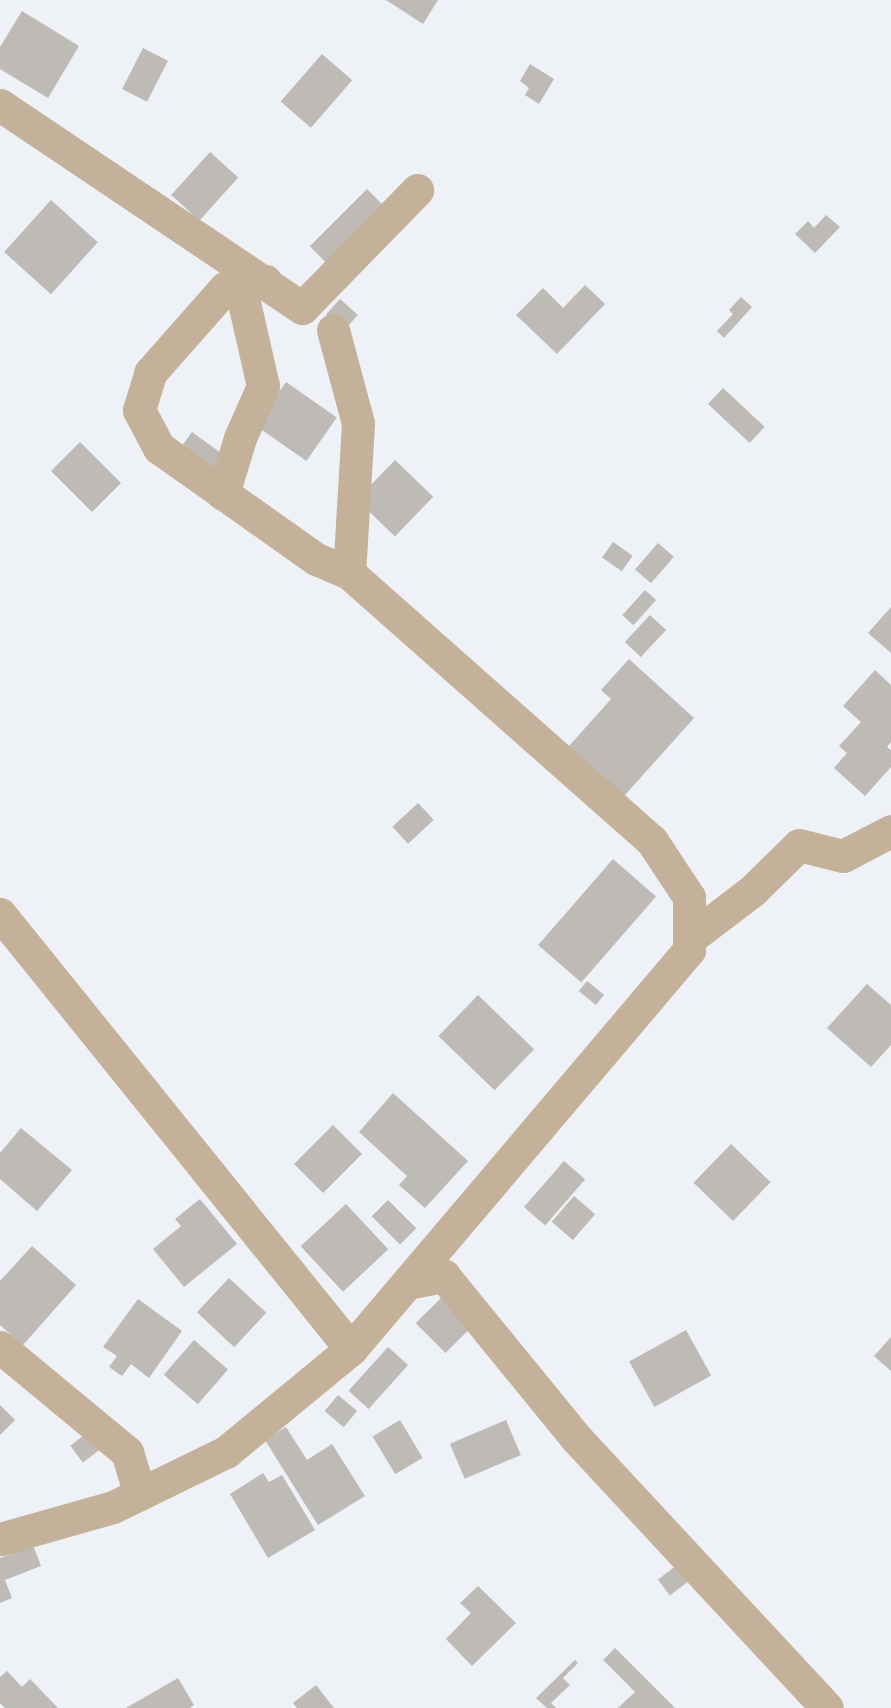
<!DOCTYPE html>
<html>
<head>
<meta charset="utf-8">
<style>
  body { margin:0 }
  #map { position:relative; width:891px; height:1708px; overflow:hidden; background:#eef1f6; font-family:Roboto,sans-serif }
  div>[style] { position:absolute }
  .building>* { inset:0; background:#bebab6; transform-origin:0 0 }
  .minor>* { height:33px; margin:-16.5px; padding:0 16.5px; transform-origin:16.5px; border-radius:16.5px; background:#c4b199 }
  span { translate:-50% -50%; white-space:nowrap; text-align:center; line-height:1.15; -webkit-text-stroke:4.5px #fff; paint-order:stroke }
</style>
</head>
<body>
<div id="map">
  <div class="building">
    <div style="clip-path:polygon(386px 0,438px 0,423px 24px)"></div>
    <div style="clip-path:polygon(22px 11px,79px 46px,48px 98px,0 69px,0 47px)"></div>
    <div style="left:143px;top:48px;width:28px;height:46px;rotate:27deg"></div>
    <div style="left:322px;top:54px;width:40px;height:63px;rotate:41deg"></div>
    <div style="clip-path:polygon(530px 64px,554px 79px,539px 104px,525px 95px,529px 88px,520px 81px)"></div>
    <div style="left:210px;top:152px;width:38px;height:58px;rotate:42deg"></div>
    <div style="left:367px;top:189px;width:31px;height:81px;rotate:45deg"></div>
    <div style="left:51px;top:200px;width:63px;height:70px;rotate:42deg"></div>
    <div style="clip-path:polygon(826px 215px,840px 227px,815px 253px,795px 234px,808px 221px,814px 228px)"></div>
    <div style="clip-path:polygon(585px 285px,605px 304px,557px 354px,516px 315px,543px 288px,563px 308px)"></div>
    <div style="clip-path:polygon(741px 297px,752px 307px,724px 338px,717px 331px,733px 314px,729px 310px)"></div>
    <div style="left:340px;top:299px;width:24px;height:21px;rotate:42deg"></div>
    <div style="left:286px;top:382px;width:62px;height:53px;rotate:35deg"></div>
    <div style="left:723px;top:388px;width:57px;height:22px;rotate:43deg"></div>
    <div style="left:192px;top:432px;width:43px;height:21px;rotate:36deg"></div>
    <div style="left:80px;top:442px;width:58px;height:41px;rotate:45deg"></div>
    <div style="left:395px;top:460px;width:53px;height:55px;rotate:44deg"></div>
    <div style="left:613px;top:542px;width:24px;height:19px;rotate:35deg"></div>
    <div style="left:658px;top:543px;width:21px;height:35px;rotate:41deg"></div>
    <div style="left:645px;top:590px;width:15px;height:34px;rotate:42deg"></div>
    <div style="clip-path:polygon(891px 607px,891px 653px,868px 633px)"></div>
    <div style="left:650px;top:615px;width:22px;height:37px;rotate:43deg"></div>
    <div style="clip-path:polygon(629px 659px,694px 718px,617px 804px,562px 754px,611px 699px,601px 690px)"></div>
    <div style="clip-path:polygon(875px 670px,891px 685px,891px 742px,887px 747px,891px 750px,891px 767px,865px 796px,834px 768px,847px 753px,839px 746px,861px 722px,843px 706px)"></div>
    <div style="left:418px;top:803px;width:23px;height:35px;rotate:47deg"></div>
    <div style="left:613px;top:859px;width:57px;height:114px;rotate:41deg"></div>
    <div style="left:587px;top:981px;width:22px;height:13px;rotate:39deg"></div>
    <div style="clip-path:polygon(867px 984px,891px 1005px,891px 1045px,871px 1067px,827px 1028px)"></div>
    <div style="left:478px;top:995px;width:78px;height:57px;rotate:44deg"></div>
    <div style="clip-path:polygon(393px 1093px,468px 1161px,425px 1208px,399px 1185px,407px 1176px,359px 1132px)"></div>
    <div style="left:333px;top:1125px;width:41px;height:55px;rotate:45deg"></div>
    <div style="clip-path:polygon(21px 1128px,72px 1170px,37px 1211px,0 1179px,0 1153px)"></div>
    <div style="left:731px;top:1144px;width:55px;height:54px;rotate:44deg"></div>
    <div style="left:564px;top:1161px;width:28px;height:61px;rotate:41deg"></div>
    <div style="left:574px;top:1196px;width:28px;height:34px;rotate:41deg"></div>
    <div style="clip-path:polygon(200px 1199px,237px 1244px,184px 1287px,153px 1249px,181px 1226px,175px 1219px)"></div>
    <div style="left:388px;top:1200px;width:40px;height:23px;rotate:45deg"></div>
    <div style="left:346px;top:1204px;width:62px;height:62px;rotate:47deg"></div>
    <div style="clip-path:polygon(32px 1246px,76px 1285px,23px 1345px,0 1325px,0 1281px)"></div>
    <div style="left:229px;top:1278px;width:51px;height:47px;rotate:43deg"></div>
    <div style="left:444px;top:1295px;width:42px;height:40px;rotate:45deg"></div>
    <div style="clip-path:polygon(138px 1299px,182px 1331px,149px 1378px,131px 1364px,122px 1376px,109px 1367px,117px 1356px,103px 1347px)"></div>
    <div style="left:686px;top:1330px;width:52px;height:65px;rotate:61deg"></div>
    <div style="clip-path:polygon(891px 1337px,891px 1371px,874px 1356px)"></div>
    <div style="left:194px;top:1340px;width:45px;height:46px;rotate:41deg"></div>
    <div style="left:388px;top:1347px;width:27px;height:59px;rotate:42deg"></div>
    <div style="left:338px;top:1395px;width:25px;height:21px;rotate:40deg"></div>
    <div style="clip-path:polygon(0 1405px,15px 1420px,0 1435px)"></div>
    <div style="left:400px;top:1420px;width:44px;height:32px;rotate:59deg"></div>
    <div style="left:506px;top:1420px;width:38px;height:61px;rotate:67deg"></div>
    <div style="clip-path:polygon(286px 1427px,307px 1460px,332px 1444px,365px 1496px,318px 1525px,265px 1440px)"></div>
    <div style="left:91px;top:1430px;width:21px;height:26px;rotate:53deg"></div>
    <div style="clip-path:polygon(263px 1473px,269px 1482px,282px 1475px,315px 1530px,268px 1558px,230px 1494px)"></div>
    <div style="clip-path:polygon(33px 1545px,41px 1566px,5px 1580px,12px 1598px,0 1603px,0 1558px)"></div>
    <div style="left:677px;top:1565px;width:20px;height:24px;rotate:53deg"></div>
    <div style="clip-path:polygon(478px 1586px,516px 1623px,472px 1666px,446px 1639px,471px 1613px,460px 1603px)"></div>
    <div style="clip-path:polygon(615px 1648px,675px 1708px,618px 1708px,635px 1692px,603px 1660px)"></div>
    <div style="clip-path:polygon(575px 1660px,578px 1663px,563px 1678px,570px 1685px,551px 1703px,556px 1708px,547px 1708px,536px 1698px)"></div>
    <div style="clip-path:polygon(7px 1671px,22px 1687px,30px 1679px,58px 1708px,5px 1708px,0 1703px,0 1677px)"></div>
    <div style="clip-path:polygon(178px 1678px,194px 1705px,190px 1708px,126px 1708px)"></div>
    <div style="clip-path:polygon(316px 1685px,334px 1708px,297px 1708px,293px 1703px)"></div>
  </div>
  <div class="minor">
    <div style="left:0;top:105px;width:364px;rotate:33.9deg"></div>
    <div style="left:302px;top:308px;width:165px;rotate:-45.7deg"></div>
    <div style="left:333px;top:330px;width:96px;rotate:75deg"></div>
    <div style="left:358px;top:423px;width:150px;rotate:93.4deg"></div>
    <div style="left:223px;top:494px;width:59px;rotate:-73.1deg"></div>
    <div style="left:240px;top:438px;width:57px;rotate:-66.1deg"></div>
    <div style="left:263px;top:386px;width:104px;rotate:-102.8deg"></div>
    <div style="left:0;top:914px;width:559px;rotate:51.1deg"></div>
    <div style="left:689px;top:939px;width:81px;rotate:-37.4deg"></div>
    <div style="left:753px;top:890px;width:64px;rotate:-44.4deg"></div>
    <div style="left:799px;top:845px;width:45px;rotate:14deg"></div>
    <div style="left:843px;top:856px;width:54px;rotate:-27.5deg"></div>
    <div style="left:407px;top:1283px;width:38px;rotate:-11deg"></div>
    <div style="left:444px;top:1276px;width:210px;rotate:50.8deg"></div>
    <div style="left:577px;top:1439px;width:367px;rotate:47.1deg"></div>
    <div style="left:0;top:1347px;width:165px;rotate:39.6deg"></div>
    <div style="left:127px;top:1452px;width:44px;rotate:72.8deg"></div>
    <div style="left:0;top:1539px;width:117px;rotate:-15.8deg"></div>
    <div style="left:113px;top:1507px;width:126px;rotate:-26deg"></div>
    <div style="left:226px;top:1452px;width:162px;rotate:-39.5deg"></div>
    <div style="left:351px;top:1349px;width:523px;rotate:-49.73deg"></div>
    <div style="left:689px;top:950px;width:53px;rotate:-90deg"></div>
    <div style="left:689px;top:897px;width:67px;rotate:-123.5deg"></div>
    <div style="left:652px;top:841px;width:405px;rotate:-138.5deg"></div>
    <div style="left:349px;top:573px;width:36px;rotate:-157deg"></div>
    <div style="left:316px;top:559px;width:192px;rotate:-144.7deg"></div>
    <div style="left:159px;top:448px;width:43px;rotate:-117.8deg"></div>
    <div style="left:139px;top:410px;width:39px;rotate:-73deg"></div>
    <div style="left:150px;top:373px;width:113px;rotate:-48.6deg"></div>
    <div style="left:225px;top:288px;width:41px;rotate:-9.9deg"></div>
  </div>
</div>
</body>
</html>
